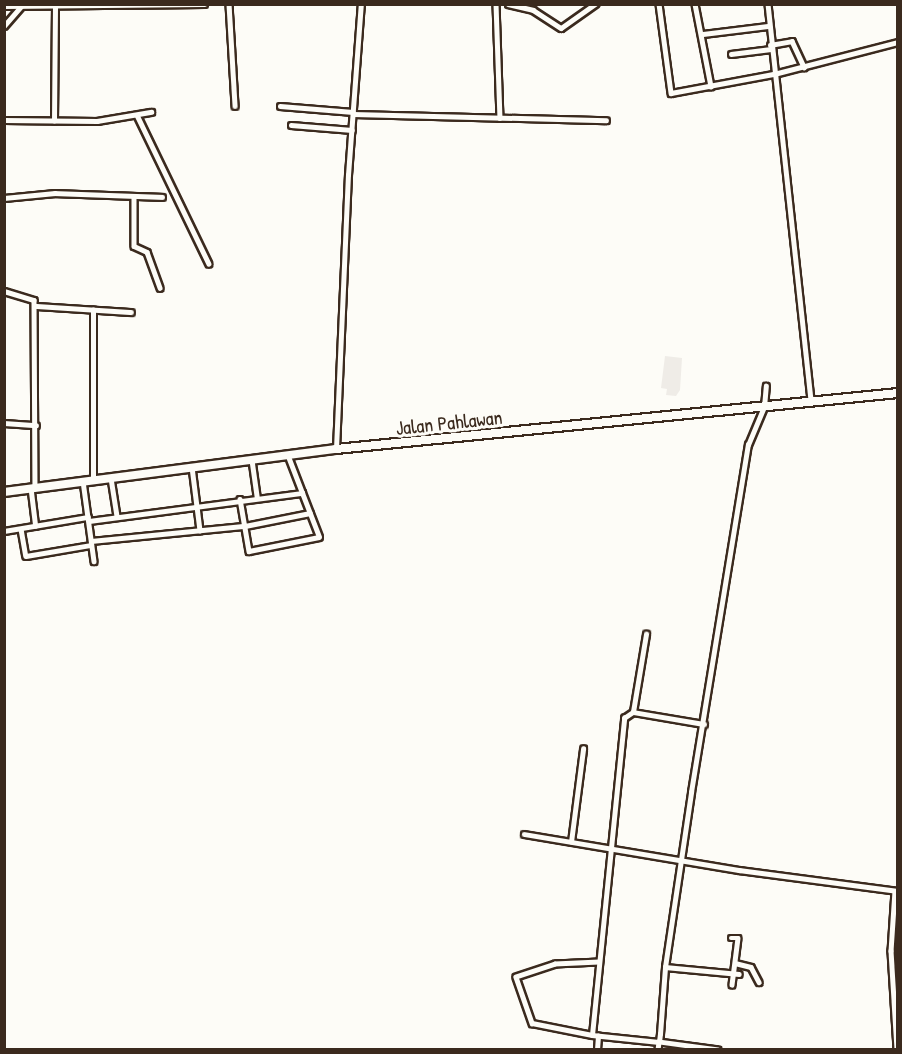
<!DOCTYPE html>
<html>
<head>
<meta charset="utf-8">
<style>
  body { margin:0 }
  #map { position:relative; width:902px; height:1054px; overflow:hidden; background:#fdfcf7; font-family:"Patrick Hand",sans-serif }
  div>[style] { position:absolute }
  .built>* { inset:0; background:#efece7 }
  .roads { filter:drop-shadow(2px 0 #3b2a1e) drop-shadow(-2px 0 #3b2a1e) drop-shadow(0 2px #3b2a1e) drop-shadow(0 -2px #3b2a1e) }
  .street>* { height:4.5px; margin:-2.25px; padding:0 2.25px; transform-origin:2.25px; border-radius:2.25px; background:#fdfcf7 }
  .primary>* { height:8px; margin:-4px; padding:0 4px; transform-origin:4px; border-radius:4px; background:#fdfcf7 }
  span { translate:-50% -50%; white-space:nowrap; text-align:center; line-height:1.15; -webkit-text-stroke:6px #fdfcf7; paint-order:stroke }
  .street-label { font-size:20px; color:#3b2a1e }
  .frame { position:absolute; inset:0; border:6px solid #3b2a1e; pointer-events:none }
</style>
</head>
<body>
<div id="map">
  <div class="built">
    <div style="clip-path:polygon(665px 356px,682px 358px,680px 390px,676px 396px,666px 395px,667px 389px,661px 388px)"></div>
  </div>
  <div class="roads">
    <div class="street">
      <div style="left:229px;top:4px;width:102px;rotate:86.6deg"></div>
      <div style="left:496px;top:4px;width:114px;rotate:88deg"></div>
      <div style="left:508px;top:4px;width:26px;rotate:13deg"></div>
      <div style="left:533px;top:10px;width:33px;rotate:33deg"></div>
      <div style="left:561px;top:28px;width:42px;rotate:-35.2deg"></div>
      <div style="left:659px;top:4px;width:90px;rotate:82.3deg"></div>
      <div style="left:671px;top:93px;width:105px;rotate:-10.5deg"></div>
      <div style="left:774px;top:74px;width:128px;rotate:-14.5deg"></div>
      <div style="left:695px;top:4px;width:84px;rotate:79deg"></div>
      <div style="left:768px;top:4px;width:399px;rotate:83.8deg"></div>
      <div style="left:4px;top:6px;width:200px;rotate:-0.6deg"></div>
      <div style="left:4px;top:26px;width:28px;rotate:-49deg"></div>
      <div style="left:703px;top:34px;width:65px;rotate:-7deg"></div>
      <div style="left:770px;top:45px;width:22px;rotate:-10deg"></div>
      <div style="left:792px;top:41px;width:29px;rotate:65deg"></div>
      <div style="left:731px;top:54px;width:40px;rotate:-7.1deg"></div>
      <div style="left:280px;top:106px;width:73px;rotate:4.7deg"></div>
      <div style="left:353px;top:114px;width:253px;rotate:1.4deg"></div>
      <div style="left:137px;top:115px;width:165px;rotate:64.2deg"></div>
      <div style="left:4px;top:120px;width:93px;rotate:0.6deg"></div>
      <div style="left:97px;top:121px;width:55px;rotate:-9.5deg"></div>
      <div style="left:54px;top:121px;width:116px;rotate:-89.5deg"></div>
      <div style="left:291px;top:125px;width:61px;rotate:4.7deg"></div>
      <div style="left:134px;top:197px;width:49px;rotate:90deg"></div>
      <div style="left:134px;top:246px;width:14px;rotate:25deg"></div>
      <div style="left:147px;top:252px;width:38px;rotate:70deg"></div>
      <div style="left:4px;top:198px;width:51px;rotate:-5.6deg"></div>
      <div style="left:55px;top:193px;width:107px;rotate:2.1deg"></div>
      <div style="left:4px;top:291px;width:31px;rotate:17deg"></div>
      <div style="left:34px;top:300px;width:187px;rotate:89.7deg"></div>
      <div style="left:35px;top:306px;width:96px;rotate:3.6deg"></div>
      <div style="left:4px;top:423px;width:32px;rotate:4deg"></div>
      <div style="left:336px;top:449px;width:274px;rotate:-87.5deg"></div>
      <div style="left:348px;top:175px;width:171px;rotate:-85.7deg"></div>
      <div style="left:252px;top:460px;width:37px;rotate:82deg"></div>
      <div style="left:192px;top:467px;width:64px;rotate:82.8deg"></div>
      <div style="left:111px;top:478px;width:39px;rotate:81deg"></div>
      <div style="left:93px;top:480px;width:170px;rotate:-90deg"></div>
      <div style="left:83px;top:481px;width:81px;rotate:82.2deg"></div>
      <div style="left:31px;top:488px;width:38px;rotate:83deg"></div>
      <div style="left:240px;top:499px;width:53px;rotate:80.2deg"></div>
      <div style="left:249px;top:551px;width:71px;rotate:-11.3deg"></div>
      <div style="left:319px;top:537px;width:47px;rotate:-111.1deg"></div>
      <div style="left:89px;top:521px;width:215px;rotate:-7.5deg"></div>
      <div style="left:302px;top:493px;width:40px;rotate:-111deg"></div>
      <div style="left:21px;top:529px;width:27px;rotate:80deg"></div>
      <div style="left:26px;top:556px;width:66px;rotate:-9.6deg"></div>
      <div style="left:4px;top:531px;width:85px;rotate:-9.5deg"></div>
      <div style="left:91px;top:541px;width:155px;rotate:-5.6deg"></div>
      <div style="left:245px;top:526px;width:66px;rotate:-11.3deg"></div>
      <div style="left:633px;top:712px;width:79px;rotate:-80.5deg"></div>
      <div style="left:524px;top:834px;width:218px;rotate:9.5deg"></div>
      <div style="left:739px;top:870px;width:160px;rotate:7.5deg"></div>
      <div style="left:571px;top:842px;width:94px;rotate:-82.6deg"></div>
      <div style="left:895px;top:891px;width:60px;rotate:93.8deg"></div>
      <div style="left:891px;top:951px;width:99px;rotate:86.5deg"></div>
      <div style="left:731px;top:938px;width:7px"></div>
      <div style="left:738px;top:938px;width:47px;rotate:97.3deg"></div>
      <div style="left:599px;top:962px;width:44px;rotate:177.4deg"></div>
      <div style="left:555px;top:964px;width:41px;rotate:161.6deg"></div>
      <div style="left:516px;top:977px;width:49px;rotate:70.8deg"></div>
      <div style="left:532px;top:1023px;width:61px;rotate:11.3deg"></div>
      <div style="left:592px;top:1035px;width:67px;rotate:6deg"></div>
      <div style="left:659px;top:1042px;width:8px;rotate:97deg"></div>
      <div style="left:735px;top:963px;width:16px;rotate:14deg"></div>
      <div style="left:751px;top:967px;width:17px;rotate:62deg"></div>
      <div style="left:665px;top:967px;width:74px;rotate:5.4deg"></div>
      <div style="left:592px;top:1035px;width:319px;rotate:-84.2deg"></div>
      <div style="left:624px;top:718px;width:11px;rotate:-34deg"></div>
      <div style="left:633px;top:712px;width:72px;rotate:9.6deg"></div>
      <div style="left:597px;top:1050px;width:14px;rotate:-86deg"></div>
      <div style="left:718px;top:1050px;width:60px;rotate:-172.3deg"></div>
      <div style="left:659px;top:1042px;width:8px;rotate:-83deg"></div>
      <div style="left:660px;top:1034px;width:67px;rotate:-85.7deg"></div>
      <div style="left:665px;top:967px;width:177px;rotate:-81.5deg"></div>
      <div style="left:691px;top:792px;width:352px;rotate:-80.7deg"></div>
      <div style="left:748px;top:445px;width:41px;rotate:-67.2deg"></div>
      <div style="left:764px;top:407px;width:21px;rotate:-85deg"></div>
    </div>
    <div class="primary">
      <div style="left:4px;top:492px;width:335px;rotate:-7.4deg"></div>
      <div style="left:336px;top:449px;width:565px;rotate:-5.69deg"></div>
    </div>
  </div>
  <div class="street-label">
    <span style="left:449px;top:422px;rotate:-6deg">Jalan Pahlawan</span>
  </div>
  <div class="frame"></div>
</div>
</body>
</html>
